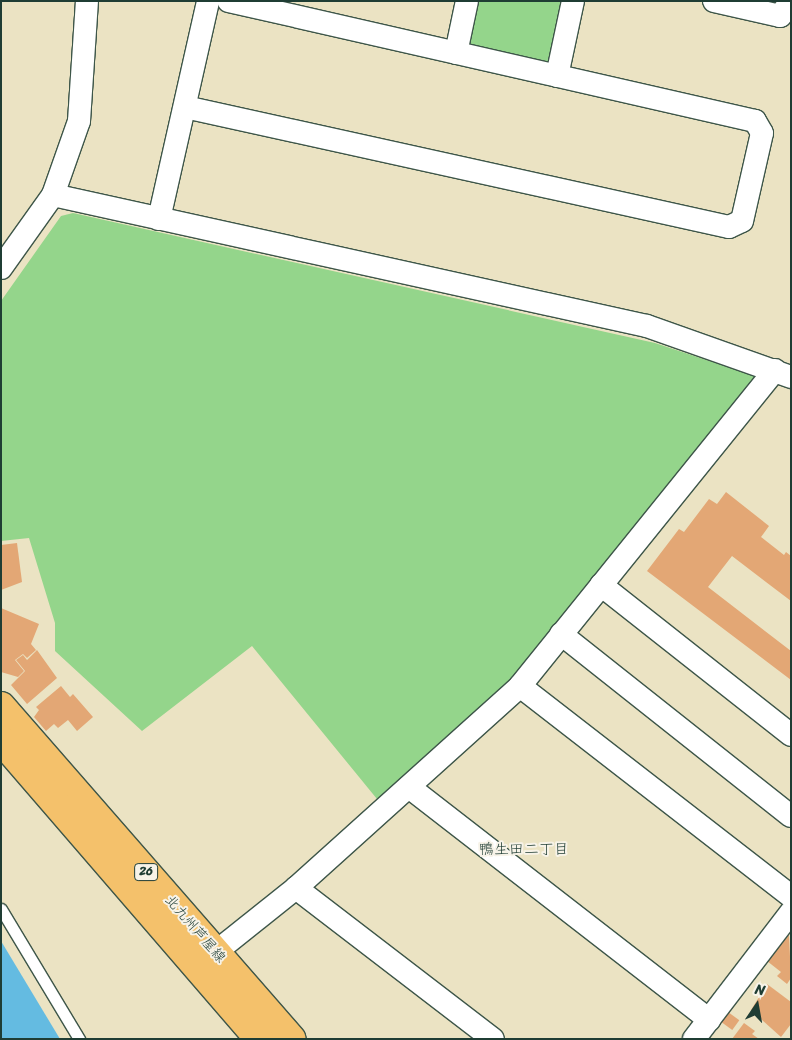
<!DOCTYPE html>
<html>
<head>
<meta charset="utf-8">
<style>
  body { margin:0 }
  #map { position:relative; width:792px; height:1040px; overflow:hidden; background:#ebe3c3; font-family:Sriracha,"Klee One",sans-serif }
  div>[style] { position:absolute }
  .green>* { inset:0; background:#94d58b }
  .water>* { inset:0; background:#64bbe1 }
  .building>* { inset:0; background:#e3a775; transform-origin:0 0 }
  .roads { filter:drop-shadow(1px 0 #3e5649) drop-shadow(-1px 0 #3e5649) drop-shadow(0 1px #3e5649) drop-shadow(0 -1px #3e5649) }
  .lane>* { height:11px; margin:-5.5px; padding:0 5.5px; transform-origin:5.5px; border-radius:5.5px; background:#fff }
  .street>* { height:22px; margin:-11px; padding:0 11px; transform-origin:11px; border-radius:11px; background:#fff }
  .primary>* { height:28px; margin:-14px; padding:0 14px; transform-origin:14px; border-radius:14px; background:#f4c16b }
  span { translate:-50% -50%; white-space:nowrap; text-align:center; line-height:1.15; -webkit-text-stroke:4px #f7f3e8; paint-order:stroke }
  .shield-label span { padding:1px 4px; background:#f7f3e8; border:1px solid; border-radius:4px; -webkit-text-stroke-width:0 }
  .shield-label { font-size:12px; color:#1f3d34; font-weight:700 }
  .street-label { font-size:14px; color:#1f3d34 }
  .neighbourhood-label { font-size:15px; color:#1f3d34 }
  .frame { position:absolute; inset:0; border:2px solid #1f3d34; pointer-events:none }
  .north { position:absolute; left:732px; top:980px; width:50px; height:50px; -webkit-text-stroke:4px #f7f3e8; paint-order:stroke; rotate:12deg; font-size:14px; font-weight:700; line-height:20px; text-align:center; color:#1f3d34 }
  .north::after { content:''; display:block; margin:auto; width:18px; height:22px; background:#1f3d34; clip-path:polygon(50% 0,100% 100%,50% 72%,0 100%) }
</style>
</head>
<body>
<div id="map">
  <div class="green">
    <div style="clip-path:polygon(473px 1px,567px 1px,553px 67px,463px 47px)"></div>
    <div style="clip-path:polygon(73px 213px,655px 343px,755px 376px,756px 380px,513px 682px,377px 799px,252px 646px,142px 731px,55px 651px,55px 623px,29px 538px,1px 541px,1px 301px,61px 216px)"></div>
  </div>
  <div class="water">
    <div style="clip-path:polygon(1px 941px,60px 1039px,1px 1039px)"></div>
  </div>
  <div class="building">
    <div style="clip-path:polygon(726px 492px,769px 526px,761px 537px,784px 555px,786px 552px,791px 556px,791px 601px,732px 556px,708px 587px,791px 651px,791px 680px,647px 571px,679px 529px,684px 532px,709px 499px,717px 504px)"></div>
    <div style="clip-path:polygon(17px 543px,22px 582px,1px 590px,1px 545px)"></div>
    <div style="clip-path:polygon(1px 608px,39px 624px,31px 644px,36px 650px,27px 658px,23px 654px,15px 660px,24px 671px,18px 677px,1px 672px)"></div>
    <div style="clip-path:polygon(37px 650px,57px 678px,27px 704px,11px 685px,25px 671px,16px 660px,23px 655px,27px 660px)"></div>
    <div style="clip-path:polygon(61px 686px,70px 697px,73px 694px,93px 717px,77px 731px,68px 720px,58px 728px,54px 724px,46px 731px,34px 717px,39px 710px,36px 707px)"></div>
    <div style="clip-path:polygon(789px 935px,791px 978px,787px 984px,777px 976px,781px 972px,767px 961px)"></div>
    <div style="clip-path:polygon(767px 984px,791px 1002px,791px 1024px,781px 1037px,751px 1010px)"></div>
    <div style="left:728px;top:1012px;width:14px;height:12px;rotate:36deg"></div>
    <div style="clip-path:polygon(744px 1023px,755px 1031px,752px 1034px,759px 1039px,732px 1039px)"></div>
  </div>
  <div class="roads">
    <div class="lane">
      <div style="left:1px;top:909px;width:152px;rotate:59deg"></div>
    </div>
    <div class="street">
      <div style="left:714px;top:1px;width:68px;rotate:12.8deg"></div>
      <div style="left:780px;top:16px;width:19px;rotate:-54deg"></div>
      <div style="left:456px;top:53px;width:53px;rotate:-78.1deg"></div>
      <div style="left:557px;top:76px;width:77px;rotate:-78deg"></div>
      <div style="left:185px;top:107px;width:557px;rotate:12.44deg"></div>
      <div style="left:729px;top:227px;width:14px;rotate:-25deg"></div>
      <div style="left:742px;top:221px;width:90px;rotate:-77.2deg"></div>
      <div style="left:762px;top:133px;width:14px;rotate:-120deg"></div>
      <div style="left:755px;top:121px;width:540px;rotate:-167.15deg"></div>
      <div style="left:53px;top:195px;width:608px;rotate:12.44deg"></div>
      <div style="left:647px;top:326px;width:153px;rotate:19.5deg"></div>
      <div style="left:159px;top:219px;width:223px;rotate:-77.3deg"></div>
      <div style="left:1px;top:268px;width:90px;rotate:-54.5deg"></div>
      <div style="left:53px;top:195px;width:78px;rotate:-70.6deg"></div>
      <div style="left:79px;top:121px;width:120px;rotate:-86.2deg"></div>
      <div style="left:601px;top:585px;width:242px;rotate:38.3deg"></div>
      <div style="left:561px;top:634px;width:293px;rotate:38.4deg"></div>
      <div style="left:520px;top:686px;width:406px;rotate:-51.1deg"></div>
      <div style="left:409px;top:787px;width:380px;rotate:37.8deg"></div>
      <div style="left:296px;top:888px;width:248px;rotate:37.5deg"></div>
      <div style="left:202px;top:963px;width:120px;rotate:-38.6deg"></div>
      <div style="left:296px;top:888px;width:302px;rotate:-42deg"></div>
      <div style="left:520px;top:686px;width:343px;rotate:37.8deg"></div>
      <div style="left:694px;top:1039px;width:160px;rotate:-52.6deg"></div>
    </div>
    <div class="primary">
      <div style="left:1px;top:706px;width:442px;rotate:48.9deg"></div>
      <div style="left:1px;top:740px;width:395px;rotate:49.2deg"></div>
    </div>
  </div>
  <div class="shield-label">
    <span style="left:146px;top:872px">26</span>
  </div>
  <div class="street-label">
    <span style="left:195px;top:929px;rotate:49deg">北九州芦屋線</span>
  </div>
  <div class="neighbourhood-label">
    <span style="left:524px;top:850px">鴨生田二丁目</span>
  </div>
  <div class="frame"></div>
  <div class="north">N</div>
</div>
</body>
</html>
